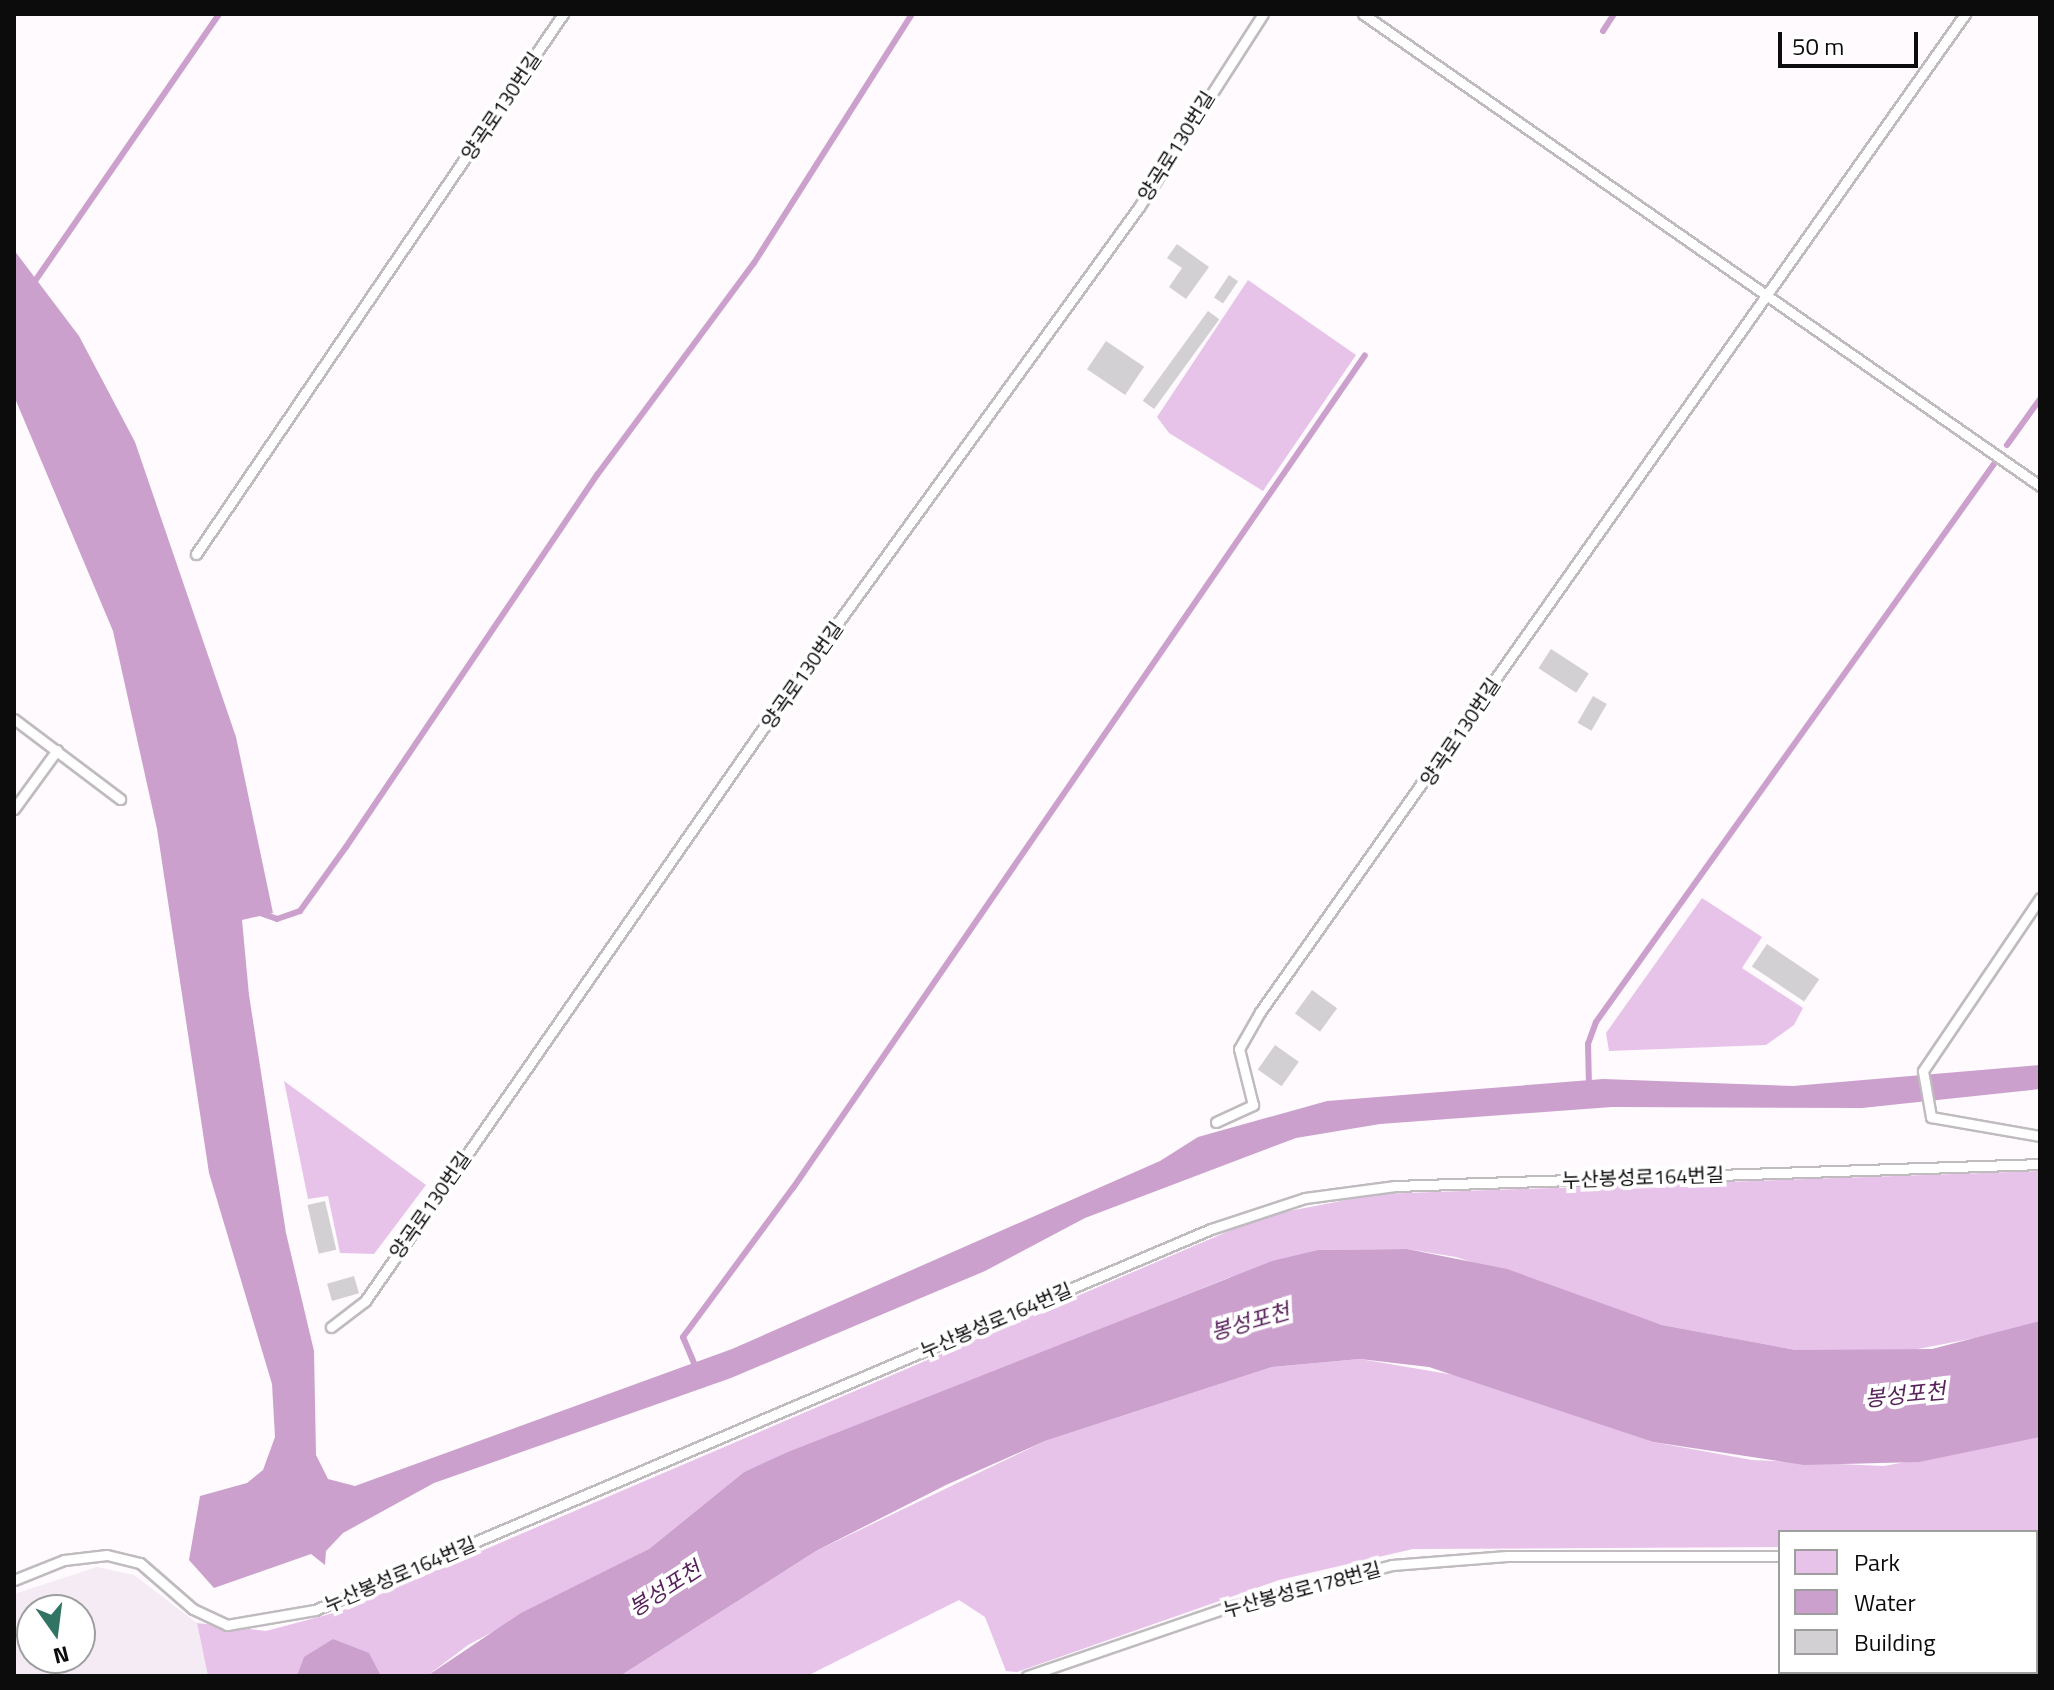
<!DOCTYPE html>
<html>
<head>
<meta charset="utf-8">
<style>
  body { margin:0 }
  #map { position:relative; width:2054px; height:1690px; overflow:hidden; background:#fefafe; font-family:"Titillium Web","Noto Sans KR",sans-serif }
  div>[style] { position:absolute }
  .built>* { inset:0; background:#f4ebf5 }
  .green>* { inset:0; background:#e8c3e9 }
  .water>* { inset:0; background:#cca0cd }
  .stream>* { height:6px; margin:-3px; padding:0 3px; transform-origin:3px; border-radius:3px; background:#cca0cd }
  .building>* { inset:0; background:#d3d0d3; transform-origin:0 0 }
  .roads { filter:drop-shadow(2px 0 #bfbbbf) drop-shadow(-2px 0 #bfbbbf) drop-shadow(0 2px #bfbbbf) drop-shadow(0 -2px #bfbbbf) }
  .lane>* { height:9px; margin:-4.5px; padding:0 4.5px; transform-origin:4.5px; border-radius:4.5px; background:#fff }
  span { translate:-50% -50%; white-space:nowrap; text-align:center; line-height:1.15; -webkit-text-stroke:8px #fff; paint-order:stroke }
  .street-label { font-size:20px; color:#0d0c0d }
  .water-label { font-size:22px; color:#58225b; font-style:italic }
  .frame { position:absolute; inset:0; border:16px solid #0d0c0d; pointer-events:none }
  .legend { position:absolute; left:1778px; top:1530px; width:260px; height:144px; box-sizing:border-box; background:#fff; border:2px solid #9e9e9e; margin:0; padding:10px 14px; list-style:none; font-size:24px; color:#0d0c0d }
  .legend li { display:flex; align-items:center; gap:16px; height:40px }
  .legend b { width:40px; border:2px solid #9e9e9e }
  .north { position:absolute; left:16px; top:1594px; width:80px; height:80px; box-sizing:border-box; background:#fff; border:2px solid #9e9e9e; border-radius:50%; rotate:166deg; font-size:22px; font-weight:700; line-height:32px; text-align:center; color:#0d0c0d }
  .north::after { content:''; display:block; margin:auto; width:28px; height:36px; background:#327464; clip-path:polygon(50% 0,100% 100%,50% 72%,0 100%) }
  .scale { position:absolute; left:1778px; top:32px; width:140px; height:36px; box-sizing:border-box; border:4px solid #0d0c0d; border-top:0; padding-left:10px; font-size:24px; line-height:28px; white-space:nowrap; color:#0d0c0d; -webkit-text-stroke:6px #fff; paint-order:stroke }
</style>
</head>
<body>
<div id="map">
  <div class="built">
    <div style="clip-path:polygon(evenodd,97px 1567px,134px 1575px,197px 1623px,208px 1676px,14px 1676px,14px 1594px,97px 1567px,32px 1610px,80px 1610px,80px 1658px,32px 1658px,32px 1610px)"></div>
  </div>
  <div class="green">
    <div style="clip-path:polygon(1248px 280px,1356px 355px,1263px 491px,1169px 433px,1157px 417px)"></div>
    <div style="clip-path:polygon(1702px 898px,1762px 937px,1742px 968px,1803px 1008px,1794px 1025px,1766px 1045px,1609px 1051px,1606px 1033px)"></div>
    <div style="clip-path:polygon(284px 1081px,426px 1185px,374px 1254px,340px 1253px,328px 1196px,308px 1199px)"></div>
    <div style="clip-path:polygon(2040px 1171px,2040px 1321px,2001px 1333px,1897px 1353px,1796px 1350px,1662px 1325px,1456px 1257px,1407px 1249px,1318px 1250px,1228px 1278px,744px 1472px,649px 1549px,468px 1645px,427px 1676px,381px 1676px,333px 1639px,297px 1676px,208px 1676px,197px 1623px,266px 1631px,341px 1611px,1264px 1216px,1377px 1194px)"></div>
    <div style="clip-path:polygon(1360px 1359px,1472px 1378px,1653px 1442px,1752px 1460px,1884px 1466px,2040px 1437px,2040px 1548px,2036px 1532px,1780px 1532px,1780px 1547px,1413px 1549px,1279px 1580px,1017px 1672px,1006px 1671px,985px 1617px,959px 1600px,807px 1676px,620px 1676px,816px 1551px,1045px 1441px,1272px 1367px)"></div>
  </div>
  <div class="water">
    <div style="clip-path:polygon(14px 250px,79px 336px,135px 442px,236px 737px,273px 913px,242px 920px,249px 995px,286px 1233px,314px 1351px,316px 1455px,328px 1479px,355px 1486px,732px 1349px,1160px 1161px,1198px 1137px,1327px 1101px,1603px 1079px,1793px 1086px,2040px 1065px,2040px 1089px,1862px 1108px,1612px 1107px,1380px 1124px,1296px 1138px,1085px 1218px,985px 1271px,731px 1378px,434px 1483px,343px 1533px,326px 1551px,325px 1565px,311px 1554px,214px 1588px,189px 1560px,200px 1496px,247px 1483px,263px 1470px,275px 1437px,272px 1384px,209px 1173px,157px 829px,113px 631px,14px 396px)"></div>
    <div style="clip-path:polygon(1407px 1249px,1507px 1269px,1662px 1325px,1796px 1350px,1932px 1349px,2040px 1321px,2040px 1437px,1919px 1462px,1804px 1465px,1653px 1442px,1429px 1367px,1360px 1359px,1272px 1367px,1045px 1441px,946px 1485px,816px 1551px,620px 1676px,427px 1676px,521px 1613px,649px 1549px,744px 1472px,788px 1452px,1272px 1261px,1318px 1250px)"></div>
    <div style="clip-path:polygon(333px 1639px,369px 1653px,381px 1676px,297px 1676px,304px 1657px)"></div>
  </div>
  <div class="stream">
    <div style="left:1603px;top:31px;width:20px;rotate:-57deg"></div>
    <div style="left:35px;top:281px;width:324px;rotate:-55.4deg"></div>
    <div style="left:2007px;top:445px;width:57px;rotate:-54.3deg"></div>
    <div style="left:260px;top:913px;width:18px;rotate:19deg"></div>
    <div style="left:277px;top:919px;width:24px;rotate:-19deg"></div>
    <div style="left:300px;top:911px;width:79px;rotate:-54.3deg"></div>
    <div style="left:346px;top:847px;width:449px;rotate:-56deg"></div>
    <div style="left:597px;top:475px;width:264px;rotate:-53.5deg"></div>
    <div style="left:754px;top:263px;width:295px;rotate:-57.6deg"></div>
    <div style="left:1589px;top:1087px;width:43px;rotate:-91.3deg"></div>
    <div style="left:1588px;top:1044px;width:23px;rotate:-70deg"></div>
    <div style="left:1596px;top:1022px;width:685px;rotate:-54.5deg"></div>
    <div style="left:694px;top:1363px;width:28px;rotate:-113deg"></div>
    <div style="left:683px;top:1337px;width:185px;rotate:-53.6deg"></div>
    <div style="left:793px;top:1188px;width:1010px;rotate:-55.52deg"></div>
  </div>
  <div class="building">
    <div style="clip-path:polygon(1177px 244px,1209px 267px,1186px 299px,1169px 287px,1182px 268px,1167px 258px)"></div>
    <div style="left:1229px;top:275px;width:11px;height:27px;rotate:34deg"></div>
    <div style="left:1208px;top:311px;width:14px;height:111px;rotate:36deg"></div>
    <div style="left:1106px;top:341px;width:46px;height:34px;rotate:34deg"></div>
    <div style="left:1551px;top:649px;width:45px;height:23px;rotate:33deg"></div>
    <div style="left:1593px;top:696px;width:16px;height:31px;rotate:30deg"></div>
    <div style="left:1767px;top:944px;width:63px;height:27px;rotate:34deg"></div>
    <div style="left:1312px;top:990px;width:31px;height:29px;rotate:36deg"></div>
    <div style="left:1275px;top:1045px;width:29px;height:30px;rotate:35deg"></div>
    <div style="left:325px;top:1201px;width:50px;height:18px;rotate:77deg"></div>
    <div style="left:354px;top:1276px;width:18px;height:28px;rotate:74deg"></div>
  </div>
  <div class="roads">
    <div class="lane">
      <div style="left:1363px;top:14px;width:825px;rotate:34.88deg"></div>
      <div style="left:196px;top:554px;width:653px;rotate:-55.8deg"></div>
      <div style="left:14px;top:719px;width:133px;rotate:37deg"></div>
      <div style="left:14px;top:809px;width:73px;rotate:-53.9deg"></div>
      <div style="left:2040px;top:898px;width:209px;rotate:124.1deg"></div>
      <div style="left:1923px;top:1071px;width:47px;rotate:80.1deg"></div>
      <div style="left:1931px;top:1117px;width:111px;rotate:9.9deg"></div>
      <div style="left:1216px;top:1122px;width:41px;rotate:-24.7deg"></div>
      <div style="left:1253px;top:1105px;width:58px;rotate:-104deg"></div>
      <div style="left:1239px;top:1049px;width:43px;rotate:-60.4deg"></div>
      <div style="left:1260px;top:1012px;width:1222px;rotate:-54.76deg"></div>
      <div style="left:331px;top:1327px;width:43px;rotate:-37.4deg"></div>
      <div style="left:365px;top:1301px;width:771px;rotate:-55.2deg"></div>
      <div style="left:805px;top:668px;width:569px;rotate:-54.08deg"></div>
      <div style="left:1139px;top:207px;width:229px;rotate:-57.3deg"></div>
      <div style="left:2036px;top:1555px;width:4px"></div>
      <div style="left:14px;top:1580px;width:54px;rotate:-21.8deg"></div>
      <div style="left:64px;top:1560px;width:43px;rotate:-6.6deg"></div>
      <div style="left:107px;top:1555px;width:34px;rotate:14deg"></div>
      <div style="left:140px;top:1563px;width:70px;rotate:41deg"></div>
      <div style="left:193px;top:1609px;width:38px;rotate:25deg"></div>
      <div style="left:227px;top:1625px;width:89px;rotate:-9.7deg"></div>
      <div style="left:315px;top:1610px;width:974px;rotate:-23.04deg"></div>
      <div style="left:1211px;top:1229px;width:99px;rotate:-18.3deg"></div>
      <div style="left:1305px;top:1198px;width:91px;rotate:-7.6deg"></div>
      <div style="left:1395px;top:1186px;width:645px;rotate:-1.95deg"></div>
      <div style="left:1027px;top:1676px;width:213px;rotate:-18.9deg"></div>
      <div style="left:1229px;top:1607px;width:168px;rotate:-14.4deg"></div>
      <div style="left:1392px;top:1565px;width:115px;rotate:-4.5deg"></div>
      <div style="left:1507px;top:1556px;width:273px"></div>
    </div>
  </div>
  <div class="street-label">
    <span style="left:501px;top:106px;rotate:-56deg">양곡로130번길</span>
    <span style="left:1176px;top:146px;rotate:-58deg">양곡로130번길</span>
    <span style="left:802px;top:675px;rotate:-55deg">양곡로130번길</span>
    <span style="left:1460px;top:732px;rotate:-56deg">양곡로130번길</span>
    <span style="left:1643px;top:1177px;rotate:-2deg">누산봉성로164번길</span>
    <span style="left:430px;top:1205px;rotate:-55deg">양곡로130번길</span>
    <span style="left:996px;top:1320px;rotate:-23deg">누산봉성로164번길</span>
    <span style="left:400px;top:1574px;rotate:-23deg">누산봉성로164번길</span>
    <span style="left:1302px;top:1589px;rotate:-15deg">누산봉성로178번길</span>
  </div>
  <div class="water-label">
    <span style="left:1250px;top:1322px;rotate:-16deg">봉성포천</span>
    <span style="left:1905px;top:1395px;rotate:-6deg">봉성포천</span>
    <span style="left:665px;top:1589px;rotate:-33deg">봉성포천</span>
  </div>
  <div class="frame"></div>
  <ul class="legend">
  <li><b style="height:22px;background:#e8c3e9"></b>Park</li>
  <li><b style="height:22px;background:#cca0cd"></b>Water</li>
  <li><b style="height:22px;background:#d3d0d3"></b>Building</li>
  </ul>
  <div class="north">N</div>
  <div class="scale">50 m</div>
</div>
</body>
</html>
